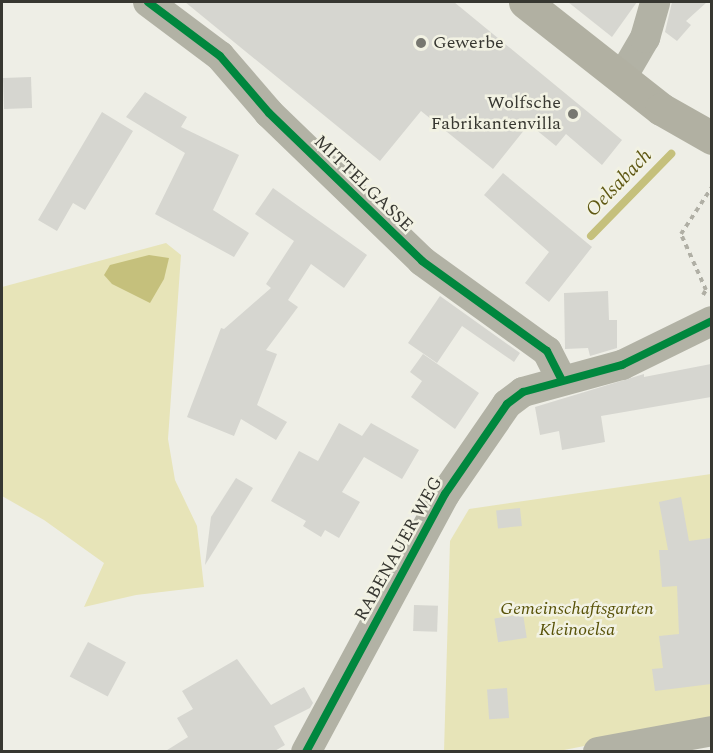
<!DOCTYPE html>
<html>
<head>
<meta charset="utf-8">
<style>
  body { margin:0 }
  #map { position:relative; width:713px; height:753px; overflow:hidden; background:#eeeee6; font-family:Spectral,serif }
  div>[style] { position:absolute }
  .green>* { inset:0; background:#e7e4b8 }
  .water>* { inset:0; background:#c5c07c }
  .stream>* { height:8px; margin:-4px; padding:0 4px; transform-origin:4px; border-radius:4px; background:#c5c07c }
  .building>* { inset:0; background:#d6d6d0; transform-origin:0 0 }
  .path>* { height:4px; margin-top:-2px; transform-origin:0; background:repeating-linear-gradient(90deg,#b0afa5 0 4.5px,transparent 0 9px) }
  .street>* { height:30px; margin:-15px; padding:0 15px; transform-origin:15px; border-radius:15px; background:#b2b2a5 }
  .secondary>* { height:33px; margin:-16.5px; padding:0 16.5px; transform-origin:16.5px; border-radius:16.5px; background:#b1b0a2 }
  .cycleway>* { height:8px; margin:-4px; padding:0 4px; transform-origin:4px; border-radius:4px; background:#00873e }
  .dots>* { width:16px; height:16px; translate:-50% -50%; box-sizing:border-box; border:3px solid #f2f2e3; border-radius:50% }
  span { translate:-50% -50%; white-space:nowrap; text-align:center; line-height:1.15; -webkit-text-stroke:5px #f2f2e3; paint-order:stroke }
  .poi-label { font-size:18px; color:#373731 }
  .left { translate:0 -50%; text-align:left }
  .right { translate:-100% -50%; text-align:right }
  .street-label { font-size:18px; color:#373731 }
  .park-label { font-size:18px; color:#585208; font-style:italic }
  .water-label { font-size:20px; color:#5f5813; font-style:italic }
  .frame { position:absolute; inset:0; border:3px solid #373731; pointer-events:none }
</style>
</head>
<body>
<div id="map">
  <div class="green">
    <div style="clip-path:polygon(166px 243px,181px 255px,168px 439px,175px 480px,197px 526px,204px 587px,136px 595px,84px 607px,104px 563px,44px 520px,2px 496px,2px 287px)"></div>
    <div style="clip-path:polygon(711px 474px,711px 721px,559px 751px,444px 752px,450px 541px,469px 509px)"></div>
  </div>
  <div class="water">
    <div style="clip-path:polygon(149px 255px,169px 258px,164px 279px,150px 303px,112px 284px,104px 275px,110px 265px)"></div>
  </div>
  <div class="stream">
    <div style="left:591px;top:236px;width:115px;rotate:-45.7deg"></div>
  </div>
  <div class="building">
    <div style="clip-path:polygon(185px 2px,454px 2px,622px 140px,602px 165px,566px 134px,556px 146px,529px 124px,493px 169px,421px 111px,380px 161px)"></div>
    <div style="clip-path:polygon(568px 2px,637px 2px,612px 37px)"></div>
    <div style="clip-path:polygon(672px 2px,707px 2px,686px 21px,691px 25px,677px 41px,665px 32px)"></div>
    <div style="left:31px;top:77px;width:31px;height:28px;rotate:88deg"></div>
    <div style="clip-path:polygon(145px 92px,187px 117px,181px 127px,239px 155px,213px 210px,249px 233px,234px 257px,155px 214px,185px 153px,126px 117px)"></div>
    <div style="clip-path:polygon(102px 112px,133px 131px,85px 210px,73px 203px,57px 231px,38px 220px)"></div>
    <div style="clip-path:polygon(503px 173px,592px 247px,549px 302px,525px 283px,549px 252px,484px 195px)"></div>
    <div style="clip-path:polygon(273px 188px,367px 255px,344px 288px,311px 264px,288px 300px,298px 307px,266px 350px,277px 354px,257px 405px,287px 422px,276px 440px,241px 419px,234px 436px,187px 417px,221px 328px,224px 329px,271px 288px,266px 284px,294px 241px,255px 214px)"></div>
    <div style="clip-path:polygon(608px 291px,609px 320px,617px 320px,617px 348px,590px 356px,588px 348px,565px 349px,564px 293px)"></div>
    <div style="clip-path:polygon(440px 296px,520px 353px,514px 362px,462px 326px,437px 363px,408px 343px)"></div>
    <div style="clip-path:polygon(423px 354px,479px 393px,455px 429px,411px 397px,422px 381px,410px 372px)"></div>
    <div style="clip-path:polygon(711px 364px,711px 397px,601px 416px,605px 442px,562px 450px,559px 431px,540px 435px,535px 407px,644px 374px,644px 377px)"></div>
    <div style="clip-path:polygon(339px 423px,362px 436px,371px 423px,419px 450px,402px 479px,364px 457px,342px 492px,360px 502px,339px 538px,325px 530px,321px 537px,303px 526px,306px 521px,271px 501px,299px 451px,318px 461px)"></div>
    <div style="clip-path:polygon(236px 478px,253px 488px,205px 565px,211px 517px)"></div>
    <div style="clip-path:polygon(681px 497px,689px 541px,711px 538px,711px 684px,655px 691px,652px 669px,663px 668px,659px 636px,679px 634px,677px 586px,662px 587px,659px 550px,668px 550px,659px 502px)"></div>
    <div style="left:520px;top:508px;width:18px;height:24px;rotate:84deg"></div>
    <div style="left:414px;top:605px;width:24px;height:26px;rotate:2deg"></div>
    <div style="left:523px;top:614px;width:24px;height:29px;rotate:81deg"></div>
    <div style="left:88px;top:642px;width:43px;height:39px;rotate:28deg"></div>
    <div style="clip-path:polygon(237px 659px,271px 705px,304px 687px,313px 703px,310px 708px,274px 726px,285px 745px,273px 752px,164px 752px,188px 737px,177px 718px,193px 709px,182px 691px)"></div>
    <div style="left:507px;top:688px;width:30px;height:20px;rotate:86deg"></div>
  </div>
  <div class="path">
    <div style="left:703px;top:295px;width:6px;rotate:-59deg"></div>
    <div style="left:706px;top:290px;width:61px;rotate:-114.1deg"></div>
    <div style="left:681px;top:234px;width:56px;rotate:-56.6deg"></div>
  </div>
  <div class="street">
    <div style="left:148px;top:2px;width:90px;rotate:36.9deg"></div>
    <div style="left:220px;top:56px;width:75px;rotate:49.3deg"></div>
    <div style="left:269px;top:113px;width:213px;rotate:44deg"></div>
    <div style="left:422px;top:261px;width:154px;rotate:35.8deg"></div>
    <div style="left:547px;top:351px;width:31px;rotate:63deg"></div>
    <div style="left:621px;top:79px;width:48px;rotate:-59.7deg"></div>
    <div style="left:645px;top:38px;width:37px;rotate:-74deg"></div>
    <div style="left:306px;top:752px;width:293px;rotate:-61.7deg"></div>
    <div style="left:445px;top:494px;width:109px;rotate:-55.4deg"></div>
    <div style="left:507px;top:404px;width:20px;rotate:-37deg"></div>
    <div style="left:523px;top:392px;width:103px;rotate:-15.3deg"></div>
    <div style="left:622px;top:365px;width:100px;rotate:-26.1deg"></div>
    <div style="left:598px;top:752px;width:116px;rotate:-10.4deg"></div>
  </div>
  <div class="secondary">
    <div style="left:525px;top:2px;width:173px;rotate:38.2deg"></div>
    <div style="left:661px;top:109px;width:59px;rotate:29.6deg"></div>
  </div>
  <div class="cycleway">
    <div style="left:148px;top:2px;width:90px;rotate:36.9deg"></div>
    <div style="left:220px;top:56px;width:75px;rotate:49.3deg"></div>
    <div style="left:269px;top:113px;width:213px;rotate:44deg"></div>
    <div style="left:422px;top:261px;width:154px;rotate:35.8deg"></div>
    <div style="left:547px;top:351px;width:31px;rotate:63deg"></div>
    <div style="left:306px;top:752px;width:293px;rotate:-61.7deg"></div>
    <div style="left:445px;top:494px;width:109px;rotate:-55.4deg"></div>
    <div style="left:507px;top:404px;width:20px;rotate:-37deg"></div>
    <div style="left:523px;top:392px;width:103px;rotate:-15.3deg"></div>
    <div style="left:622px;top:365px;width:100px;rotate:-26.1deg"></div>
  </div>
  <div class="dots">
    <div style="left:421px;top:43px;background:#777770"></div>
    <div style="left:573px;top:114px;background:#777770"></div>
  </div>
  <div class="poi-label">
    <span class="left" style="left:433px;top:43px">Gewerbe</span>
    <span class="right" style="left:561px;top:114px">Wolfsche<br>Fabrikantenvilla</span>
  </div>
  <div class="street-label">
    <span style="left:363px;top:184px;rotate:44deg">MITTELGASSE</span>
    <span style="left:399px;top:549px;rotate:-61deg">RABENAUER WEG</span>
  </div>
  <div class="park-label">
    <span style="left:577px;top:620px">Gemeinschaftsgarten<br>Kleinoelsa</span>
  </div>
  <div class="water-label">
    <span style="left:619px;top:183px;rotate:-46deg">Oelsabach</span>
  </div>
  <div class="frame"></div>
</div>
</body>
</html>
